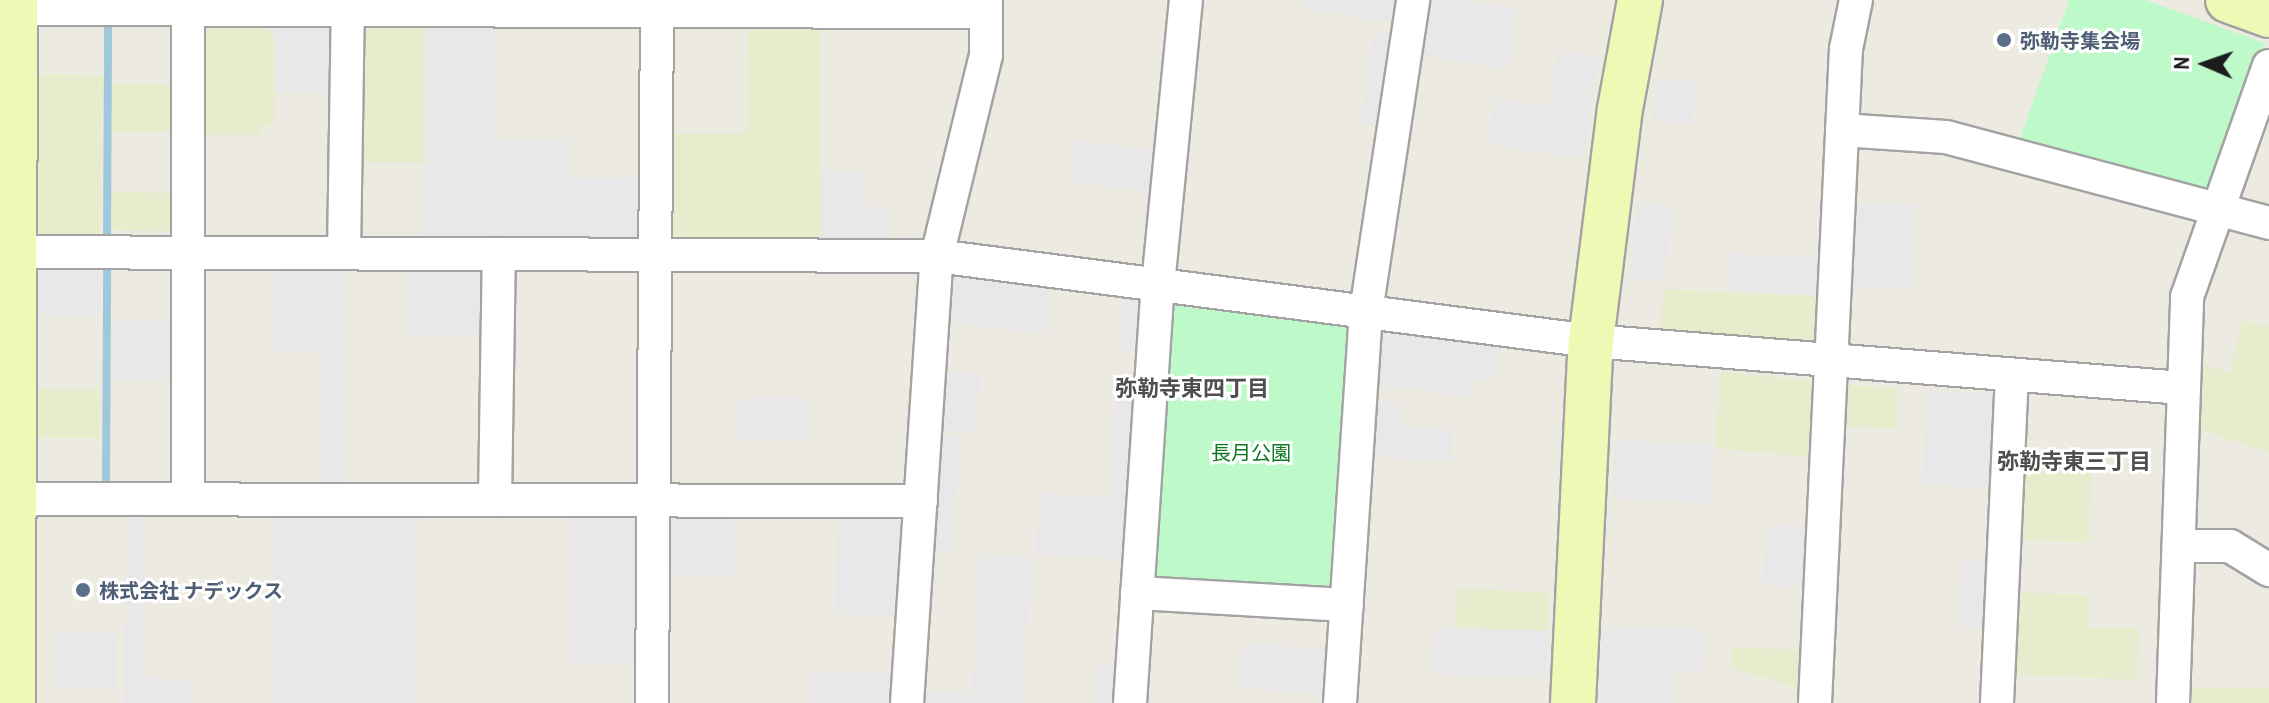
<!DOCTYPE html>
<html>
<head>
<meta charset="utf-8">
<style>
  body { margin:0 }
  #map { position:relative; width:2269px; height:703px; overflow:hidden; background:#edebe1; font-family:"Archivo Narrow","Noto Sans JP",sans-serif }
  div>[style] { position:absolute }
  .farmland>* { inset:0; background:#e6edcc; transform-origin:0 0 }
  .park>* { inset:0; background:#bdf9c9 }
  .parking>* { inset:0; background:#e8e8e8; transform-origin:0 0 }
  .stream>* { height:8px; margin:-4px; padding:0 4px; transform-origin:4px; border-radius:4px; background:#a1c7db }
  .roads { filter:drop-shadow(2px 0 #a3a3a3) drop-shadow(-2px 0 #a3a3a3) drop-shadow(0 2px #a3a3a3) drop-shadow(0 -2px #a3a3a3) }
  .street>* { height:32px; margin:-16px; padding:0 16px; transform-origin:16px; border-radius:16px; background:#fff }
  .secondary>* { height:44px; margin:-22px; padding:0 22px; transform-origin:22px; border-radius:22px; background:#edf9b4 }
  .dots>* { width:22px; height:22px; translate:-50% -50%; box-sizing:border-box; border:4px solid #fff; border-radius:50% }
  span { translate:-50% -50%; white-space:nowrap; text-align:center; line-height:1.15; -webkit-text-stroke:6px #fff; paint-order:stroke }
  .service-label { font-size:20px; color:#4e5e75; font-weight:700 }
  .left { translate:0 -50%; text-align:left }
  .park-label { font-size:20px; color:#0c7822 }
  .neighbourhood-label { font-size:22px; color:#4f4f4f; font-weight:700 }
  .north { position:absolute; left:2165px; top:24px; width:80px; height:80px; -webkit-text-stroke:6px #fff; paint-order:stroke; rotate:272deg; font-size:22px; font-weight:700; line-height:32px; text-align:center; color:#1c1c1c }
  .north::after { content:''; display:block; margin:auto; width:28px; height:36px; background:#1c1c1c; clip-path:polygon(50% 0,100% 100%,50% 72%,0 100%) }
</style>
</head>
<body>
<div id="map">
  <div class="farmland">
    <div style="clip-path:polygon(195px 21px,259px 22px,274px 37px,274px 125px,261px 125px,261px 135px,194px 135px)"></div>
    <div style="left:355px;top:23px;width:70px;height:139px"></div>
    <div style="clip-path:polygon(747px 24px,821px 24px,821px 243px,676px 242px,668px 233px,668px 134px,746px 134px)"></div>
    <div style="left:36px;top:74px;width:67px;height:161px;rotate:1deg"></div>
    <div style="left:112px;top:84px;width:65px;height:48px"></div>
    <div style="left:111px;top:192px;width:66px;height:38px;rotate:1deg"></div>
    <div style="clip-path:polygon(1663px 289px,1821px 296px,1819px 337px,1812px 347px,1661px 334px)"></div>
    <div style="clip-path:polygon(2243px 320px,2269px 326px,2269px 453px,2195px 428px,2198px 361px,2229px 373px)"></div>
    <div style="left:1722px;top:372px;width:95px;height:76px;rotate:6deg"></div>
    <div style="left:1843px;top:385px;width:55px;height:41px;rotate:3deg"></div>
    <div style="left:36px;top:389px;width:64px;height:49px"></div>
    <div style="left:2019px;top:467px;width:72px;height:73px;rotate:2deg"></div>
    <div style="left:1458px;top:588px;width:91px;height:39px;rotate:3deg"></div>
    <div style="clip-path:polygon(2014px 592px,2088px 595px,2087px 627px,2139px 629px,2137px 680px,2010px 674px)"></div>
    <div style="clip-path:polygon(1731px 647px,1805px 650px,1803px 689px,1731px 668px)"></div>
    <div style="left:2269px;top:688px;width:15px;height:84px;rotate:90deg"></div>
  </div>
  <div class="park">
    <div style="clip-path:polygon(2069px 0,2145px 0,2265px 43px,2214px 187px,2201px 194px,2018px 144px)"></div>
    <div style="clip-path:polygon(1168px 303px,1351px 326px,1335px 587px,1325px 595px,1160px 587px,1152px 578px)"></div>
  </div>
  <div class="parking">
    <div style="clip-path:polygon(1306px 0,1399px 0,1395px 23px,1305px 9px)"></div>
    <div style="clip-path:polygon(1425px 0,1459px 0,1517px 9px,1508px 69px,1417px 55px)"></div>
    <div style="left:274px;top:23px;width:63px;height:69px"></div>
    <div style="clip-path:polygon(425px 23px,497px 23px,496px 139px,570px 139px,570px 178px,644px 178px,644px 241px,424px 240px)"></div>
    <div style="left:1374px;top:30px;width:21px;height:95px;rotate:8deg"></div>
    <div style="clip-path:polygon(1558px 51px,1599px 58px,1584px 159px,1487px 144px,1494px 99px,1549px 107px)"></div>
    <div style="left:1655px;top:79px;width:40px;height:42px;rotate:4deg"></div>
    <div style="left:1073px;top:141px;width:87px;height:41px;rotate:7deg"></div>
    <div style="clip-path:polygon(821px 171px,866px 171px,866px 206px,888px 206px,887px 243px,821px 243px)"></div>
    <div style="left:1637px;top:202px;width:35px;height:76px;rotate:5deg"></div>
    <div style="left:1850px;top:202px;width:66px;height:85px;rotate:3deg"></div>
    <div style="left:1728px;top:253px;width:95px;height:38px;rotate:3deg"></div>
    <div style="left:36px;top:264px;width:65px;height:51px"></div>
    <div style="clip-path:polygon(273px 266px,346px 266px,345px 491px,321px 491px,321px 352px,273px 351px)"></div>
    <div style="clip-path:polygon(407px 267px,479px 268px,486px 275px,486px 335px,407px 335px)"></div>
    <div style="left:950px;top:274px;width:102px;height:48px;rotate:7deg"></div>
    <div style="left:1123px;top:299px;width:21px;height:53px;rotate:5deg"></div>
    <div style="left:113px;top:319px;width:63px;height:60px"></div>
    <div style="clip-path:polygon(1376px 329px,1497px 346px,1492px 382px,1470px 380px,1468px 397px,1372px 384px)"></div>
    <div style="left:944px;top:372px;width:37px;height:59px;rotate:5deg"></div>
    <div style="left:1926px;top:391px;width:72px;height:94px;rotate:2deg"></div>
    <div style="clip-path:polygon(1116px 393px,1139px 395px,1127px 560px,1035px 553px,1039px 493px,1109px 497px)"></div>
    <div style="left:739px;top:398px;width:71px;height:42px"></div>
    <div style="clip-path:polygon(1371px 401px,1399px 403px,1398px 427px,1453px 430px,1451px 461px,1368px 456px)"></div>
    <div style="left:939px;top:434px;width:22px;height:116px;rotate:5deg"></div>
    <div style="left:1615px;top:440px;width:100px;height:58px;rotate:3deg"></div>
    <div style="left:273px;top:506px;width:146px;height:197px"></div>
    <div style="left:571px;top:508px;width:73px;height:155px"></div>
    <div style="left:664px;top:510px;width:71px;height:64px;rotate:1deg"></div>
    <div style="left:837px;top:510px;width:63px;height:104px;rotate:1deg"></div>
    <div style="clip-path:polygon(125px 518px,144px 518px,143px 678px,191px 679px,191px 703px,124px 703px)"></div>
    <div style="left:1766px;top:525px;width:45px;height:60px;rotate:3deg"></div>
    <div style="clip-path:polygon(980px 553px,1032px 556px,1022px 703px,922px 703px,923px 692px,971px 694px)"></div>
    <div style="left:1963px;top:559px;width:28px;height:69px;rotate:2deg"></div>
    <div style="clip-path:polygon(1603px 626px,1702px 628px,1701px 672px,1673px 671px,1672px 703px,1599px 703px)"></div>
    <div style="left:1435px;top:627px;width:113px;height:47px;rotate:2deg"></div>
    <div style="left:57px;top:633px;width:59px;height:56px"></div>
    <div style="left:1243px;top:643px;width:86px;height:45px;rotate:4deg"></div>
    <div style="left:1099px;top:665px;width:22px;height:38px;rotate:5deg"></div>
    <div style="left:811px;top:671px;width:76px;height:32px;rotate:1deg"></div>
  </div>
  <div class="stream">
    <div style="left:107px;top:238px;width:221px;rotate:-89.7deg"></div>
    <div style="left:106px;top:489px;width:221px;rotate:-89.7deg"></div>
  </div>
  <div class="roads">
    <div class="street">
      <div style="left:15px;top:9px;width:971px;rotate:0.18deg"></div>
      <div style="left:1842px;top:130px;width:104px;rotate:3.9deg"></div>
      <div style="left:1946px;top:137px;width:334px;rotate:14.9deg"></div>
      <div style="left:14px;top:252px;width:923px;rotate:0.25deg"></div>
      <div style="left:937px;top:256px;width:660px;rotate:7.41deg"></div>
      <div style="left:1591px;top:341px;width:594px;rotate:4.54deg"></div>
      <div style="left:344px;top:253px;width:253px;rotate:-89.1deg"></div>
      <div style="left:13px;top:499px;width:908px;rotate:0.13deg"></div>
      <div style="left:188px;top:499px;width:499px;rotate:-90deg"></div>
      <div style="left:495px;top:500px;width:246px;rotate:-89.1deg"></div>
      <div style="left:2179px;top:546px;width:51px"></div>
      <div style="left:2230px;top:546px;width:46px;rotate:31.6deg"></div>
      <div style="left:1137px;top:593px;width:210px;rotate:3.3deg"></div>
      <div style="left:652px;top:703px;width:703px;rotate:-89.59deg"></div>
      <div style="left:907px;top:703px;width:448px;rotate:-86.2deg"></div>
      <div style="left:937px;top:256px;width:207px;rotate:-76.3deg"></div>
      <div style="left:986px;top:55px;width:55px;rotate:-90deg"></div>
      <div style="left:1130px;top:703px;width:419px;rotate:-86.2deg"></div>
      <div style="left:1158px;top:285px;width:286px;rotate:-84.4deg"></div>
      <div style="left:1340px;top:703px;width:392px;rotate:-86.2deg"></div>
      <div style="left:1366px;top:312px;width:316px;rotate:-81.4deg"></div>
      <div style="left:1815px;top:703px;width:655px;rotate:-87.29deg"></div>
      <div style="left:1846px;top:49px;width:50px;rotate:-78.5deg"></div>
      <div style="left:1997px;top:703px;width:328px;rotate:-87.4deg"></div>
      <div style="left:2173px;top:703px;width:406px;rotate:-88deg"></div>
      <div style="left:2187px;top:297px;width:245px;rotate:-70.5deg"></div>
    </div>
    <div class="secondary">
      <div style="left:2228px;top:0;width:44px;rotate:20.1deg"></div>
      <div style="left:13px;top:703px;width:703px;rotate:-89.84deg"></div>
      <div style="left:1573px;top:703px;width:362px;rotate:-87.2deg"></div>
      <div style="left:1591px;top:341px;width:234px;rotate:-82.9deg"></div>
      <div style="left:1620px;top:109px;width:111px;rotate:-79.6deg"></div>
    </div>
  </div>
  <div class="dots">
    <div style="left:2004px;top:40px;background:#5c6f8a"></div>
    <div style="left:83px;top:590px;background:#5c6f8a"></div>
  </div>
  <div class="service-label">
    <span class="left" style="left:2020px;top:40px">弥勒寺集会場</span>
    <span class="left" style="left:99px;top:590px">株式会社 ナデックス</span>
  </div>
  <div class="park-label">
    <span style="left:1251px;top:452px">長月公園</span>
  </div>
  <div class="neighbourhood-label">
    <span style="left:1192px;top:389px">弥勒寺東四丁目</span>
    <span style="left:2074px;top:462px">弥勒寺東三丁目</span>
  </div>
  <div class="north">N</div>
</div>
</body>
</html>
